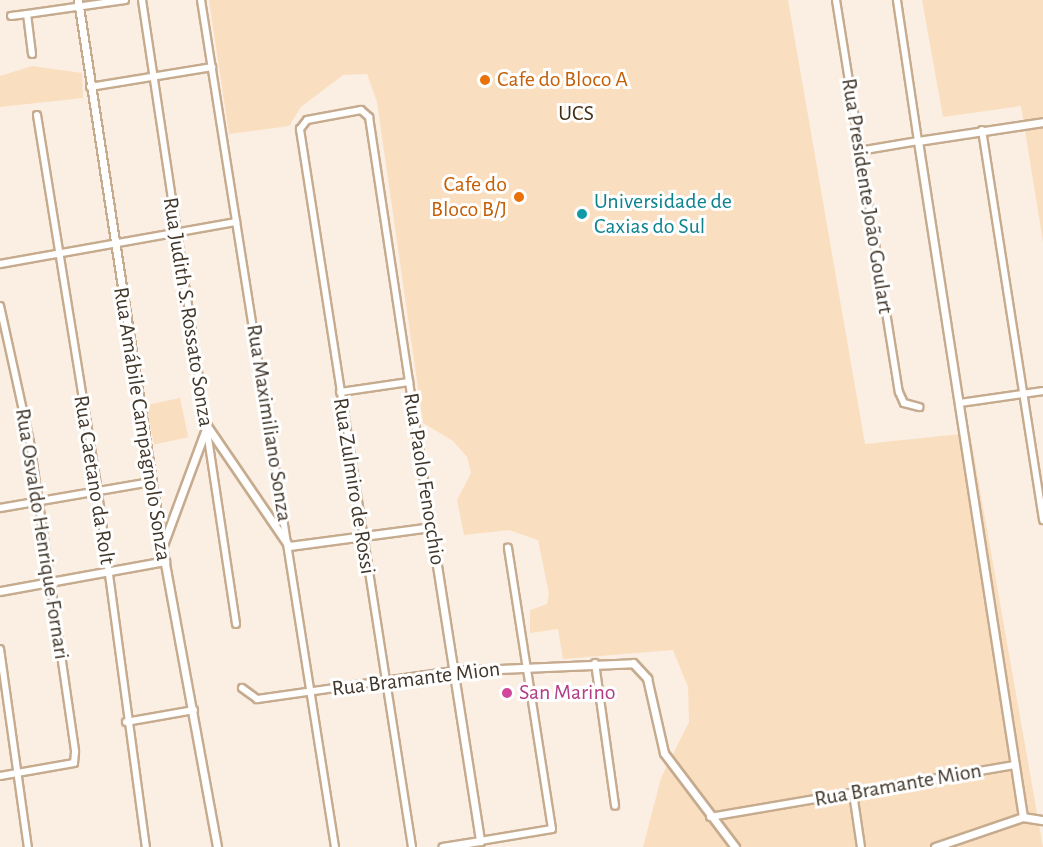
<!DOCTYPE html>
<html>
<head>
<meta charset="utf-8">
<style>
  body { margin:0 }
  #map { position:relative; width:1043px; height:847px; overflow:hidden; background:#fbefe3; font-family:"Alegreya Sans",sans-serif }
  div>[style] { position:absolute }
  .green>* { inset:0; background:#fadec0; transform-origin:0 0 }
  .roads { filter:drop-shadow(2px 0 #c6ab8f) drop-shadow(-2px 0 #c6ab8f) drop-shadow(0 2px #c6ab8f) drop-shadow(0 -2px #c6ab8f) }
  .minor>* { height:6px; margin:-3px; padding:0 3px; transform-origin:3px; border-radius:3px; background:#fff }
  .tertiary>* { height:7px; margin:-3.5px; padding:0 3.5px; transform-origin:3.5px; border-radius:3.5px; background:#fff }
  .dots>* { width:16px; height:16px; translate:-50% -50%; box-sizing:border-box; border:3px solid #fff; border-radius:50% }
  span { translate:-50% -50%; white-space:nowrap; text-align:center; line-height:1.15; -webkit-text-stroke:6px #fff; paint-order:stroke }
  .food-label { font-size:22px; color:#c56008 }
  .left { translate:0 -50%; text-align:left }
  .right { translate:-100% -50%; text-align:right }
  .park-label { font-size:22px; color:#442e14 }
  .street-label { font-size:22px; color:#42372b }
  .culture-label { font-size:22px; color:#0d838f }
  .hotel-label { font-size:22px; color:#b23c85 }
</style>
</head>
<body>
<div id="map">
  <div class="green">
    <div style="clip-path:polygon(209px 0,788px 0,865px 444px,970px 433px,1043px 847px,643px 847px,661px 778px,689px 722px,688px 687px,673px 650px,563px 659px,558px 629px,530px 633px,530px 610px,547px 604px,549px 594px,538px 540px,509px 530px,464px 535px,457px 500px,471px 473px,467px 457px,453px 441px,423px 423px,377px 102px,367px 74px,343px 75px,301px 107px,289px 126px,229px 134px)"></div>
    <div style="clip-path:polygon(922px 0,1043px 0,1043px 242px,1021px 106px,943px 117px)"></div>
    <div style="clip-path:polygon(32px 66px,82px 73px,83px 98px,0 107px,0 76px)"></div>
    <div style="left:180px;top:398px;width:40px;height:35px;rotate:78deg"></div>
  </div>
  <div class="roads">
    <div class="minor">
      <div style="left:142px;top:0;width:631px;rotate:81.43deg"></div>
      <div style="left:201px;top:0;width:858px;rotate:81.01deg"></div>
      <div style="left:836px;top:0;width:397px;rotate:80.9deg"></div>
      <div style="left:899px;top:392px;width:12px;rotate:66deg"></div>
      <div style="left:904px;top:403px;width:16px;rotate:15deg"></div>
      <div style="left:11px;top:16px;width:16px;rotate:-7deg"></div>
      <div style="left:32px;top:54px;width:40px;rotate:-97.1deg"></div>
      <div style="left:27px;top:14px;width:99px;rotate:-8.1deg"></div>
      <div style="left:90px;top:87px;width:124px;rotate:-9.3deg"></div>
      <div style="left:37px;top:115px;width:383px;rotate:80.8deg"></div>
      <div style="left:98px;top:493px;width:357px;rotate:82.3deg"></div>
      <div style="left:982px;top:130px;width:395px;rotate:81.1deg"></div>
      <div style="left:859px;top:151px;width:60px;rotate:-9.6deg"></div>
      <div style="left:918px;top:141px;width:143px;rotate:-98.5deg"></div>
      <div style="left:0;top:264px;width:240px;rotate:-10.1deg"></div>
      <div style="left:0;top:306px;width:139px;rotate:77.6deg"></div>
      <div style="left:30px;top:442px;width:313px;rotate:81.7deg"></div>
      <div style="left:75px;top:752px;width:11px;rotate:95deg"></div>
      <div style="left:74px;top:763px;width:75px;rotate:170deg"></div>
      <div style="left:340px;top:392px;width:70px;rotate:-8.2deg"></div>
      <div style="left:960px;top:403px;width:84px;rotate:-8.2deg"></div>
      <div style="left:0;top:508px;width:153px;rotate:-9.8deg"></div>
      <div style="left:0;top:649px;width:200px;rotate:82deg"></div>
      <div style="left:595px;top:663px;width:144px;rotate:82deg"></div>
      <div style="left:242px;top:688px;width:19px;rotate:36deg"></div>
      <div style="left:257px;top:699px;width:198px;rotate:-8.1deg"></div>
      <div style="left:126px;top:722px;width:69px;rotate:-10deg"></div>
      <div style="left:853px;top:793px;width:55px;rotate:81.6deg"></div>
      <div style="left:710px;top:817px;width:309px;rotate:-9.7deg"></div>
      <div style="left:480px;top:841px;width:73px;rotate:-9.5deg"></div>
      <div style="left:552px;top:829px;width:285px;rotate:-98.9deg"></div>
      <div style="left:412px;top:847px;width:727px;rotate:-98.87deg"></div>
      <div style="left:300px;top:129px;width:11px;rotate:-52deg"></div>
      <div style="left:307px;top:120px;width:55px;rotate:-10.5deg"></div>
      <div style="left:361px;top:110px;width:11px;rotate:41deg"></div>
      <div style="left:369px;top:117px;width:415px;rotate:81.4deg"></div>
    </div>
    <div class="tertiary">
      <div style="left:78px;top:0;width:553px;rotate:81.27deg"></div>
      <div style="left:162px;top:547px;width:305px;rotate:79.6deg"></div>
      <div style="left:207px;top:426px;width:145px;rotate:55.7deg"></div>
      <div style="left:289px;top:546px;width:143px;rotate:-7.6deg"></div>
      <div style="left:431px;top:527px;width:318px;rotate:81.1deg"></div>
      <div style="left:480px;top:841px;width:38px;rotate:171deg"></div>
      <div style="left:163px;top:545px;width:127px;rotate:-69.7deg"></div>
      <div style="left:0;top:591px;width:168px;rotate:-10.3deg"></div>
      <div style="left:453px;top:671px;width:180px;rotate:-2.5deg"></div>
      <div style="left:633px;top:663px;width:21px;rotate:47deg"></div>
      <div style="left:647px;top:678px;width:77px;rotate:77.2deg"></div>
      <div style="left:664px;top:753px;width:118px;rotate:52.9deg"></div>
      <div style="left:1023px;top:817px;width:684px;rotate:-98.83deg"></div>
      <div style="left:918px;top:141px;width:126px;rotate:-8.6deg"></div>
      <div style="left:935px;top:847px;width:93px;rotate:-18.8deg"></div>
      <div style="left:1023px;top:817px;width:20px;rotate:9deg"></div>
    </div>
  </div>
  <div class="dots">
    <div style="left:485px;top:80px;background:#e8710a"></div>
    <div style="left:519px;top:197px;background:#e8710a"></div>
    <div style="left:582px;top:214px;background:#0f9aa8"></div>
    <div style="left:507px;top:693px;background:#d1479c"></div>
  </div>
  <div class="food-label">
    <span class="left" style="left:497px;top:80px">Cafe do Bloco A</span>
    <span class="right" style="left:507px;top:197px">Cafe do<br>Bloco B/J</span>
  </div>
  <div class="park-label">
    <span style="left:576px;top:114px">UCS</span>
  </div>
  <div class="street-label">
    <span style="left:867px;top:196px;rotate:81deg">Rua Presidente João Goulart</span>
    <span style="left:188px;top:312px;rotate:81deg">Rua Judith S. Rossato Sonza</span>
    <span style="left:269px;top:423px;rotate:81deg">Rua Maximiliano Sonza</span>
    <span style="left:142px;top:424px;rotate:81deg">Rua Amábile Campagnolo Sonza</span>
    <span style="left:424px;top:479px;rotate:81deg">Rua Paolo Fenocchio</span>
    <span style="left:94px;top:480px;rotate:81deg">Rua Caetano da Rolt</span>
    <span style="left:354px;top:486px;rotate:81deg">Rua Zulmiro de Rossi</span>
    <span style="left:42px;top:534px;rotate:81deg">Rua Osvaldo Henrique Fornari</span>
    <span style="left:416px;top:679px;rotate:-7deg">Rua Bramante Mion</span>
    <span style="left:898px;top:785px;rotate:-10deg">Rua Bramante Mion</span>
  </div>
  <div class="culture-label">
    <span class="left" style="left:594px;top:214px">Universidade de<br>Caxias do Sul</span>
  </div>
  <div class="hotel-label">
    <span class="left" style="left:519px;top:693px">San Marino</span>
  </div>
</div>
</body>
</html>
